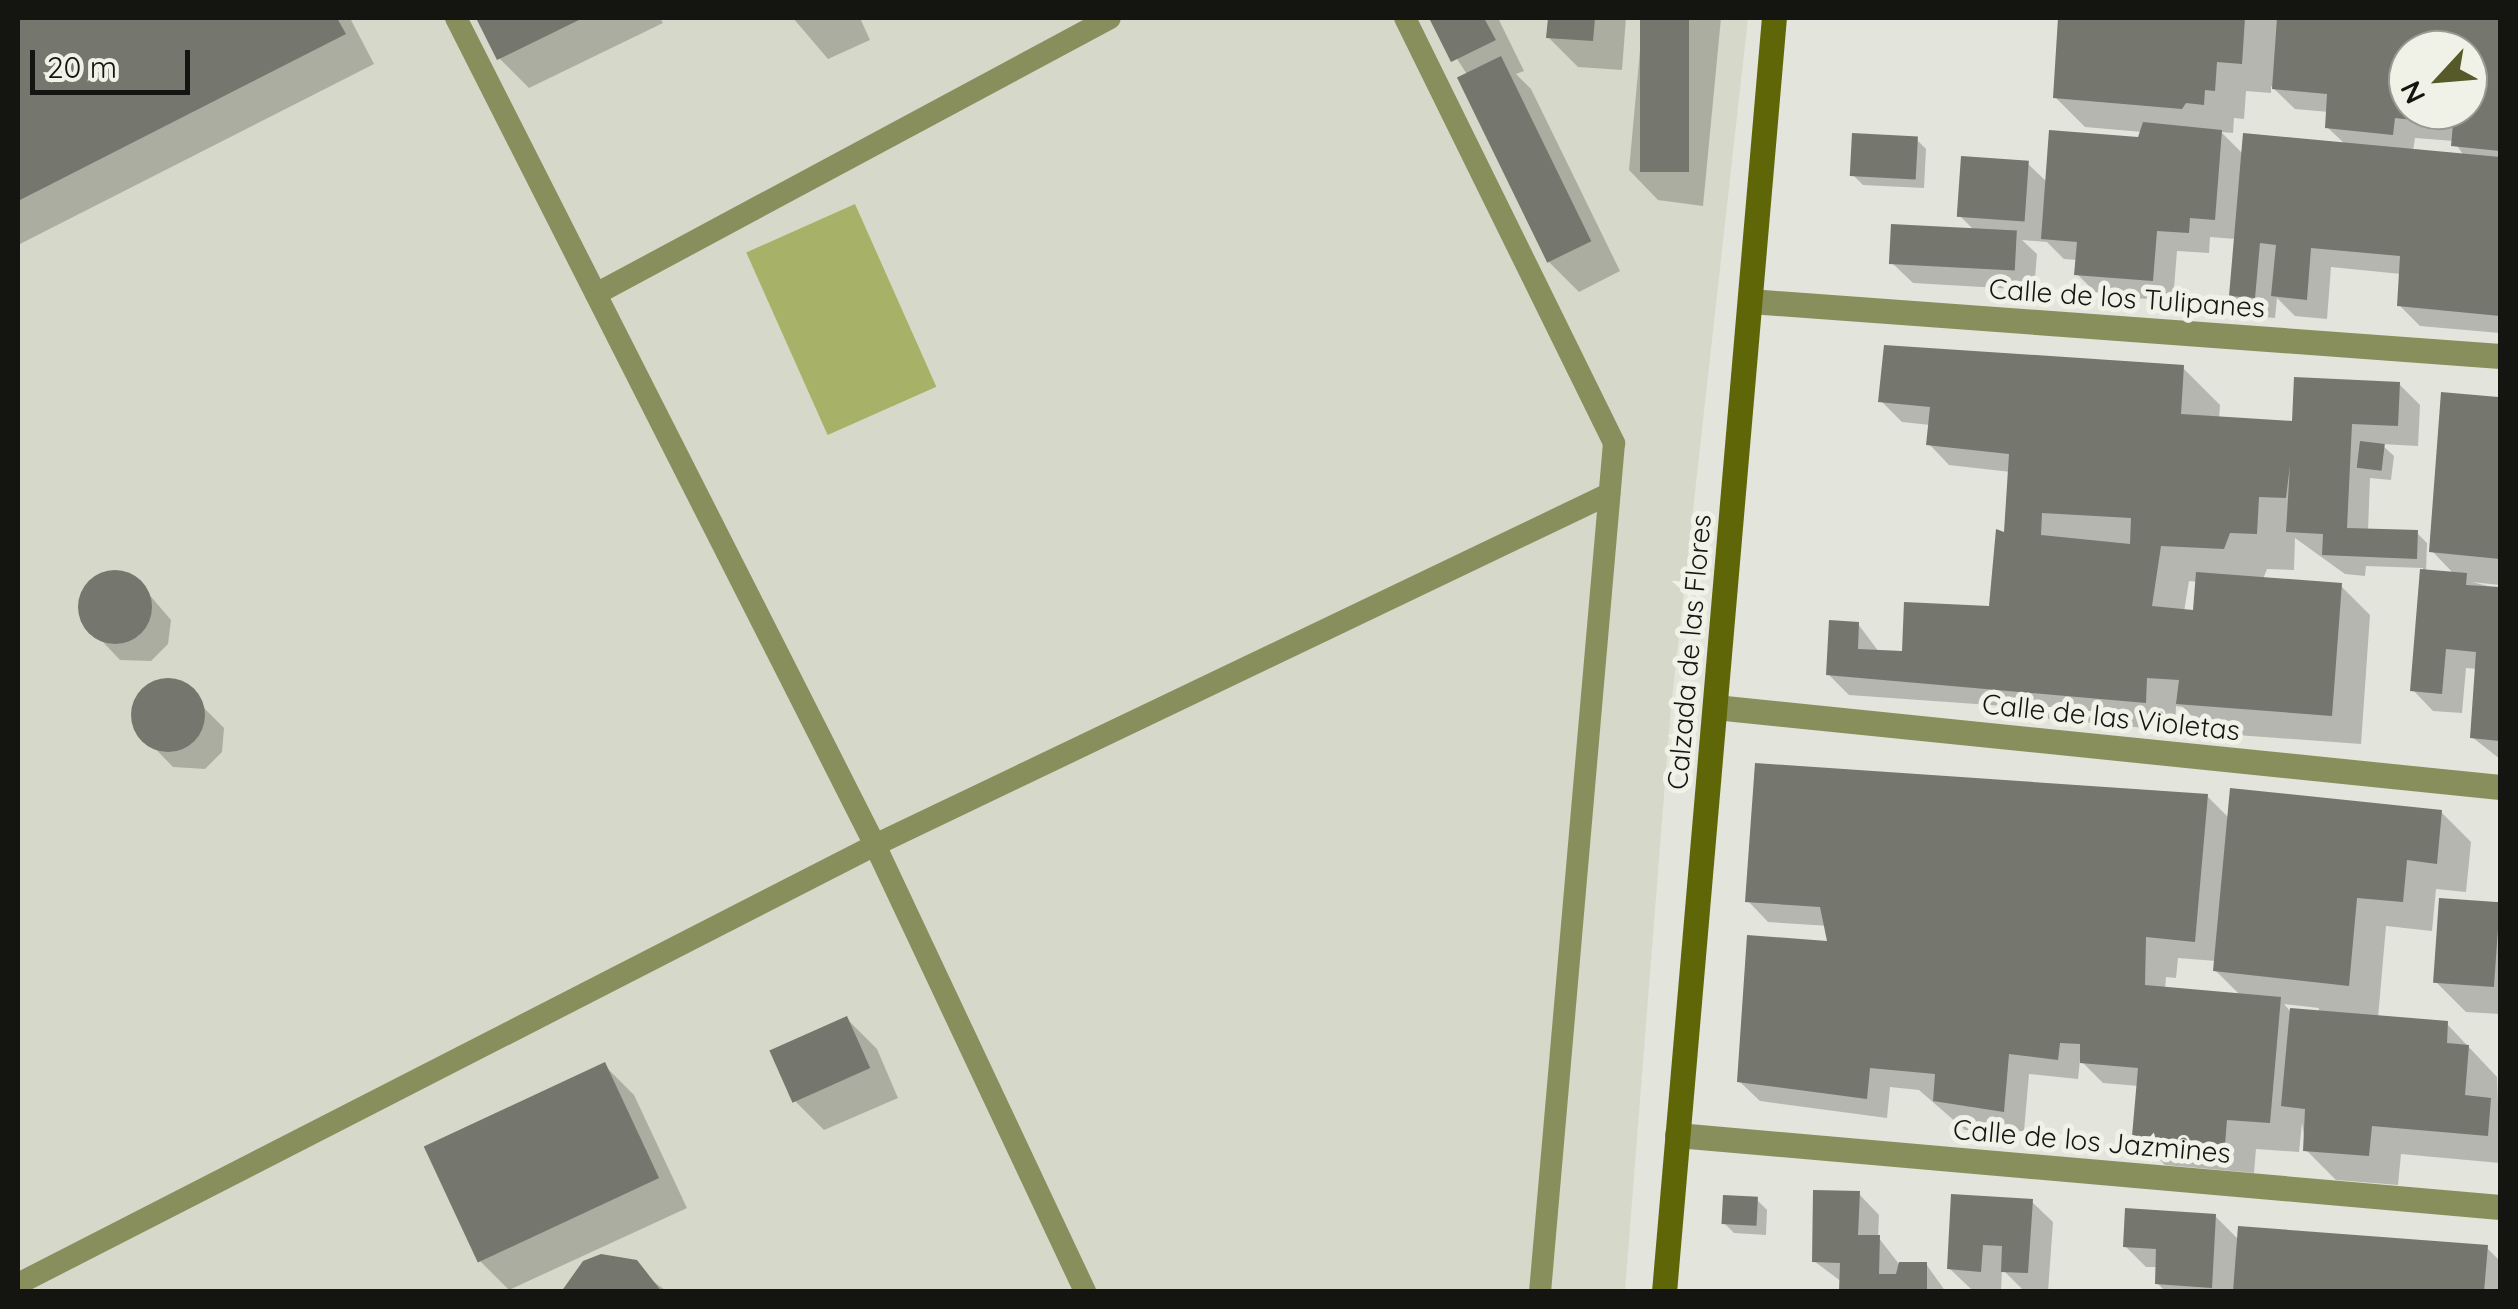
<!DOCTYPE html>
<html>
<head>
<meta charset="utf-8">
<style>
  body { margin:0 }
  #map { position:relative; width:2518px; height:1309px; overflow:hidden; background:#e3e4db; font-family:Quicksand,sans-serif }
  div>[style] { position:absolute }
  .built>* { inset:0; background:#d6d9c9 }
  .forest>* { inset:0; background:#a7b167; transform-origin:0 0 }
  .shadow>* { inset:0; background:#0003 }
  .building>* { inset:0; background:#75766e; transform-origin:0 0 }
  .round { border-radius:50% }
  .service>* { height:22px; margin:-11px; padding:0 11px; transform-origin:11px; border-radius:11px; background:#888f5c }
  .minor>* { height:25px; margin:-12.5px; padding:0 12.5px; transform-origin:12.5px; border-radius:12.5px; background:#888f5c }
  .secondary>* { height:25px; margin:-12.5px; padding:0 12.5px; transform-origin:12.5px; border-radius:12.5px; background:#5e6607 }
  span { translate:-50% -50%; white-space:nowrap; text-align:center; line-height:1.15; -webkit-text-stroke:10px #f0f2e8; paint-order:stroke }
  .street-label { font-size:28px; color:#141411 }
  .frame { position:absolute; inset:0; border:20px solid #141411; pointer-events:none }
  .north { position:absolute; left:2388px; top:30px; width:100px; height:100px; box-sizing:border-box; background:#f0f2e8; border:2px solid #989992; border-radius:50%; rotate:244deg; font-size:28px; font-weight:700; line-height:40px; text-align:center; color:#141411 }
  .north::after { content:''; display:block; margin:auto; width:35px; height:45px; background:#555a28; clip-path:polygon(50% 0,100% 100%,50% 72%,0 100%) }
  .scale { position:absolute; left:30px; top:50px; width:160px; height:45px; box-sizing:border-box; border:5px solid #141411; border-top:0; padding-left:12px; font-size:30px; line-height:35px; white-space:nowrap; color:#141411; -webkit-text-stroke:8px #f0f2e8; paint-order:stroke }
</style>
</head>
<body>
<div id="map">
  <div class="built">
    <div style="clip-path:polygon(18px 18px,1748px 18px,1671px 707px,1625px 1291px,18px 1291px)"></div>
  </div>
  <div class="forest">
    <div style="left:855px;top:204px;width:200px;height:119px;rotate:66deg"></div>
  </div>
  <div class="shadow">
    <div style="clip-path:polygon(18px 18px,350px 18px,374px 64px,18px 245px)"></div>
    <div style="clip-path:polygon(479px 18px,660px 18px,663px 23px,529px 88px,499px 58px)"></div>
    <div style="clip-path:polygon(793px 18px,860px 18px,870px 40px,828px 59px)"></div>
    <div style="clip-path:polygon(1431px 18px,1498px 18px,1524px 71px,1516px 74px,1531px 89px,1620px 271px,1579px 292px,1549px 262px,1468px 76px)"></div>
    <div style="clip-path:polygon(1550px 18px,1626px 18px,1622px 70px,1578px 67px,1548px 37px)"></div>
    <div style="clip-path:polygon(1643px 18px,1721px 18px,1703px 206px,1658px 200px,1629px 170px)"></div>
    <div style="clip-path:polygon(evenodd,2061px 18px,2500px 18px,2500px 333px,2420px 326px,2399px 305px,2401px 274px,2331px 267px,2327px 319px,2295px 316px,2277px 298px,2275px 318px,2252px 316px,2231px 295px,2236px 239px,2210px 237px,2209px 253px,2177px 251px,2173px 301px,2098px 295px,2077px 274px,2078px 260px,2064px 259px,2047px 242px,2022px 240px,2037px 254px,2034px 290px,1913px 283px,1892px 263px,1975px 231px,1960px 216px,2027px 163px,2048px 183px,2140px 140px,2142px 132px,2085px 127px,2055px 97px,2061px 18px,2408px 50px,2468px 50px,2468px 110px,2408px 110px,2408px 50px,2061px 18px,2271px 86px,2295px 109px,2329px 112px,2327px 127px,2346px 145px,2244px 155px,2221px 132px,2233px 133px,2234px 118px,2244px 119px,2246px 91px,2271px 93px,2271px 86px,2061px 18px,2415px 138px,2454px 141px,2464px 156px,2413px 151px,2415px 138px)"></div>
    <div style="clip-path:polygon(1916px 139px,1926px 149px,1924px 188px,1863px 185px,1853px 175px)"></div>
    <div style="clip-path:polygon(evenodd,2183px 368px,2220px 405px,2219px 419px,2289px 423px,2399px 384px,2420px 405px,2418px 446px,2381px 444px,2394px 456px,2391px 480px,2370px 478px,2368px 531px,2417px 533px,2427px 543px,2426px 572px,2455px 575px,2432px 551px,2497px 399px,2500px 403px,2500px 585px,2472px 582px,2500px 589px,2500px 759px,2472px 737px,2478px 669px,2466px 668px,2462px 713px,2433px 711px,2413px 690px,2423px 568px,2366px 566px,2365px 576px,2345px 574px,2295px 538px,2294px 570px,2267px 569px,2263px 579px,2340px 585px,2370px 615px,2361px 744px,2209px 733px,2183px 707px,2176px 706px,2175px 731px,2013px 715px,2004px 706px,1849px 695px,1828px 674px,1858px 624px,1879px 652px,1905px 653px,1990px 608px,2007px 532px,2011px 472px,1949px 465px,1929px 444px,1930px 425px,1902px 422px,1881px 401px,2183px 368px,2189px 581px,2198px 582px,2195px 613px,2184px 612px,2189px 581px)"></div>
    <div style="clip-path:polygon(112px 572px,135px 578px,171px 620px,168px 644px,151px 661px,120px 660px,83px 621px,85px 590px)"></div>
    <div style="clip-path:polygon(177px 681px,224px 728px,222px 752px,205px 769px,173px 767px,136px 729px,134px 708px,153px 683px)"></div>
    <div style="clip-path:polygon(evenodd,1757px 766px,2159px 791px,2207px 796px,2230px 819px,2441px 812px,2471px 842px,2466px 892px,2436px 889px,2432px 931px,2386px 926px,2378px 1018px,2447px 1024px,2497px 1077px,2500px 1163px,2401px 1154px,2398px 1185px,2336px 1180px,2306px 1150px,2302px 1123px,2299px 1152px,2256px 1149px,2254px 1173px,2165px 1165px,2135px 1135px,2139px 1086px,2103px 1083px,2080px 1060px,2078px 1079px,2029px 1074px,2024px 1131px,2005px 1134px,1965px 1130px,1919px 1090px,1890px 1087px,1887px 1118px,1760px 1101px,1739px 1081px,1829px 944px,1830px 926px,1768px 922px,1748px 901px,1757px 766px,2178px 958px,2216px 961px,2215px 970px,2241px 996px,2165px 989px,2166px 977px,2176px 978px,2178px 958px,1757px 766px,2284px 1004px,2319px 1008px,2318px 1013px,2290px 1011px,2284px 1004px)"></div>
    <div style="clip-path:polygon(2441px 900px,2500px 904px,2500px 1014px,2466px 1012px,2436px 982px)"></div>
    <div style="clip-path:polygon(847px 1019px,877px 1049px,898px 1098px,824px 1130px,794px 1100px)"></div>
    <div style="clip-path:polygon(604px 1065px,634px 1095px,687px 1208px,509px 1290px,479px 1260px)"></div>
    <div style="clip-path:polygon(1859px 1194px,1879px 1215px,1878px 1237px,1899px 1264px,1926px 1264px,1946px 1292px,1843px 1292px,1842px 1282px,1814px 1261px)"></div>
    <div style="clip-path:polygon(1757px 1200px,1767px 1210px,1766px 1235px,1734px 1233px,1724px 1223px)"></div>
    <div style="clip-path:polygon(2032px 1202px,2053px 1222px,2048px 1292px,2024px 1291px,2002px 1269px,2001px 1291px,1971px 1289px,1950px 1269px)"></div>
    <div style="clip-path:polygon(2215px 1216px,2240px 1241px,2487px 1248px,2500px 1261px,2500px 1292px,2166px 1292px,2157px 1283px,2158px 1267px,2146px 1267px,2125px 1246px)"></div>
    <div style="clip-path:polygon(619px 1257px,668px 1292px,564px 1292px)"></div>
  </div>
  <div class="building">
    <div style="clip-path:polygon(18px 18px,337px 18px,346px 34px,18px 201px)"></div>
    <div style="clip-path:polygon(476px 18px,583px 18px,497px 60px)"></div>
    <div style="clip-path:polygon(1429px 18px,1484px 18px,1496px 40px,1451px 62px)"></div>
    <div style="clip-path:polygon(1548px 18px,1595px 18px,1593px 41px,1546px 38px)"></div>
    <div style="left:1640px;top:18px;width:49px;height:154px"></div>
    <div style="clip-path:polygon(2058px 18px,2245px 18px,2242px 64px,2217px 62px,2215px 91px,2205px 90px,2204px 105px,2186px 103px,2182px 109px,2053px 98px)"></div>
    <div style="clip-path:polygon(evenodd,2277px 18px,2500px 18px,2500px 151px,2451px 146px,2453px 124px,2395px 118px,2393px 135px,2325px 128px,2327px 94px,2272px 89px,2277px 18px,2408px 50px,2468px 50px,2468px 110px,2408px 110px,2408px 50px)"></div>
    <div style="left:1501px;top:56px;width:206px;height:49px;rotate:64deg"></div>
    <div style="clip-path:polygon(2143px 122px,2222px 130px,2215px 220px,2190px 218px,2189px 233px,2157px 231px,2153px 281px,2074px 275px,2077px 242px,2041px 239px,2049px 130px,2138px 137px)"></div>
    <div style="left:1852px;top:133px;width:66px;height:43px;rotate:3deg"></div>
    <div style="clip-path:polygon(2243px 133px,2500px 157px,2500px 316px,2397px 306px,2400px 256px,2311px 248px,2307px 300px,2271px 296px,2276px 245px,2260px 243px,2255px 298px,2229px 296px)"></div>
    <div style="left:1961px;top:156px;width:68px;height:61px;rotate:4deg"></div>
    <div style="left:1891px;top:224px;width:126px;height:40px;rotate:3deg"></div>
    <div style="clip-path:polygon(evenodd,1884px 345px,2184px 365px,2181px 414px,2292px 421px,2294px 377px,2400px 382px,2398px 426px,2352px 424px,2347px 528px,2418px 530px,2417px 559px,2322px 555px,2323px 534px,2286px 532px,2290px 465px,2286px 498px,2259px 497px,2257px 534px,2230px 533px,2224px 549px,2161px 546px,2152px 606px,2193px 610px,2196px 572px,2342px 583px,2332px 716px,2176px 704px,2179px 680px,2147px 678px,2146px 703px,1826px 675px,1829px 620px,1859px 622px,1858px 649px,1902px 651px,1904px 602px,1989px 606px,1996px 529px,2004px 532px,2009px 454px,1926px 445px,1930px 407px,1878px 402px,1884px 345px,2042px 513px,2131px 518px,2130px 544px,2041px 535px,2042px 513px)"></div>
    <div style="clip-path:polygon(2441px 392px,2498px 397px,2500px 559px,2429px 552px)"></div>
    <div style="left:2360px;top:441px;width:25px;height:27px;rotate:7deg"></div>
    <div style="clip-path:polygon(2420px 569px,2467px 573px,2466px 585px,2500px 587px,2500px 741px,2470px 738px,2476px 652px,2446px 649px,2442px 694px,2410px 691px)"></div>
    <div class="round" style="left:78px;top:570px;width:74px;height:74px"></div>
    <div class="round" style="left:131px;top:678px;width:74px;height:74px"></div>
    <div style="clip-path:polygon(1755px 763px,2208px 794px,2195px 942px,2146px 937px,2145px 985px,2281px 997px,2270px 1123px,2227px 1120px,2225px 1145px,2132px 1136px,2138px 1068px,2080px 1063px,2080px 1044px,2060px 1043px,2058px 1060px,2009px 1054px,2004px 1112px,1933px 1101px,1935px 1074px,1870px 1068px,1867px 1099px,1737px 1082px,1747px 935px,1827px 941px,1820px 907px,1745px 902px)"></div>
    <div style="clip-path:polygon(2230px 788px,2442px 810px,2437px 864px,2407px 860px,2403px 902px,2357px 898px,2349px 986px,2213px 971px)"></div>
    <div style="left:2439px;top:898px;width:61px;height:85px;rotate:4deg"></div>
    <div style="clip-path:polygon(2290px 1008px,2448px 1021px,2447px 1043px,2469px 1045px,2465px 1095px,2491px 1098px,2488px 1136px,2372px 1126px,2369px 1156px,2303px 1151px,2305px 1109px,2281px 1106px)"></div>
    <div style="left:847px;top:1016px;width:57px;height:85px;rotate:66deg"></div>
    <div style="left:605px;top:1062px;width:128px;height:200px;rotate:65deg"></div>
    <div style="clip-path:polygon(1813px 1190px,1860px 1191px,1858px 1235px,1880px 1235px,1879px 1274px,1896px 1274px,1899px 1262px,1927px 1262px,1927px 1292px,1839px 1292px,1840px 1263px,1812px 1262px)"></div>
    <div style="clip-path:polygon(1951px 1194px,2033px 1199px,2028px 1273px,2001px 1272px,2002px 1246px,1983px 1245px,1981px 1272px,1947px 1269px)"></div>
    <div style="left:1723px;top:1195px;width:35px;height:29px;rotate:3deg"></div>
    <div style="clip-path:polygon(2125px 1208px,2216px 1214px,2212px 1288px,2155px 1284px,2156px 1249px,2123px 1247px)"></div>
    <div style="clip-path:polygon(2238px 1226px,2488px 1245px,2484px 1292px,2233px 1292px)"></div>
    <div style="clip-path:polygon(601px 1254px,637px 1260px,662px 1292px,561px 1292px,583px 1261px)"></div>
  </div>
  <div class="service">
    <div style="left:456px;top:18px;width:927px;rotate:63.13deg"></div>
    <div style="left:875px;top:845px;width:494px;rotate:64.8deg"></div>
    <div style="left:1405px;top:18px;width:474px;rotate:63.8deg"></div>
    <div style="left:1614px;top:443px;width:852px;rotate:94.98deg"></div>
    <div style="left:596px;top:294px;width:583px;rotate:-28.23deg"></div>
    <div style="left:18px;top:1284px;width:963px;rotate:-27.12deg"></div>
    <div style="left:875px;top:845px;width:814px;rotate:-25.56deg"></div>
  </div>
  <div class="minor">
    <div style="left:1750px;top:301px;width:752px;rotate:4.19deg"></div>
    <div style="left:1715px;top:707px;width:789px;rotate:5.82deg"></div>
    <div style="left:1677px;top:1135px;width:826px;rotate:5deg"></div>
  </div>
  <div class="secondary">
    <div style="left:1664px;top:1292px;width:1279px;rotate:-85.07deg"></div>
  </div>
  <div class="street-label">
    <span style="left:2127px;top:298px;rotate:4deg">Calle de los Tulipanes</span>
    <span style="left:1689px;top:652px;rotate:-85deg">Calzada de las Flores</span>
    <span style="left:2111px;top:717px;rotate:6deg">Calle de las Violetas</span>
    <span style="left:2092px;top:1141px;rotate:5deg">Calle de los Jazmines</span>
  </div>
  <div class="frame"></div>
  <div class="north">N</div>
  <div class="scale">20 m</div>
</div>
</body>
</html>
